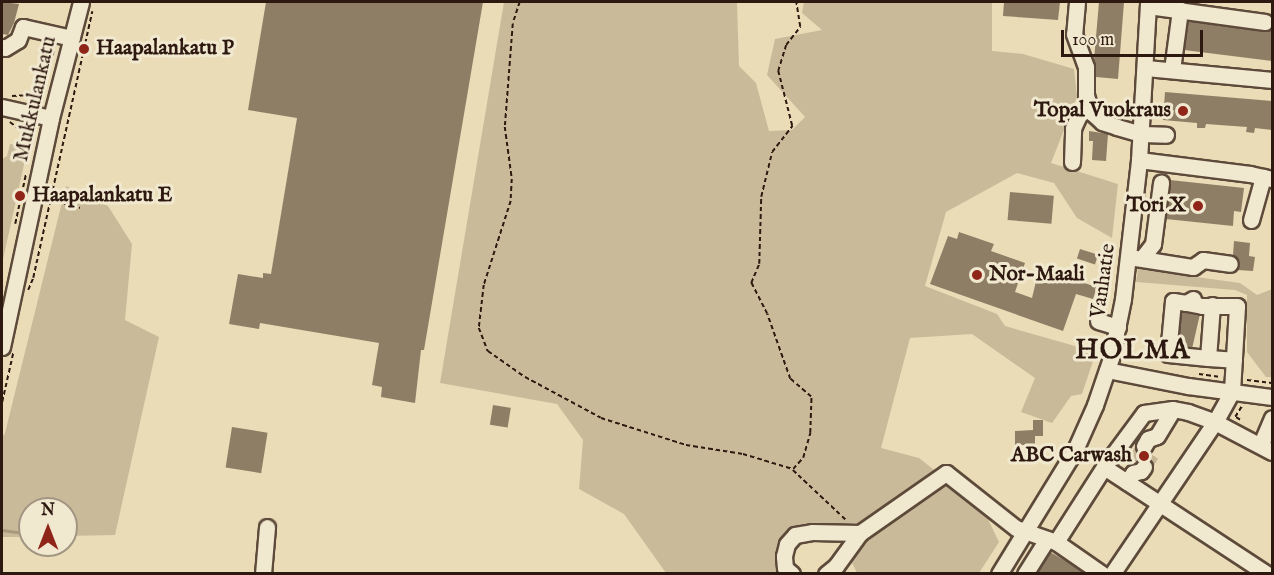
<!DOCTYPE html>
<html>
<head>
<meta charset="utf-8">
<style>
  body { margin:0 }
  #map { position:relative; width:1274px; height:575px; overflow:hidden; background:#e9dcb6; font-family:"IM FELL English",serif }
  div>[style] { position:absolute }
  .green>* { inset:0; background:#c9bb9a }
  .stream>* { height:3px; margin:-1.5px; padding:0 1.5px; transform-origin:1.5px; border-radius:1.5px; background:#a99a7e }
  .building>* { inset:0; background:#8f7e66; transform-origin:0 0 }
  .minor-tunnel>* { height:15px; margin-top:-7.5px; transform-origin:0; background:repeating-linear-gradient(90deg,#c4b595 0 15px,transparent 0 23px) }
  .path>* { height:1.5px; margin-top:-0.75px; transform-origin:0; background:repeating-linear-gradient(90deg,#2e1910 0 4.5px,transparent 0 7.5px) }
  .roads { filter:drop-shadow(2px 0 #5d4a3a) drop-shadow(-2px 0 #5d4a3a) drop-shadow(0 2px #5d4a3a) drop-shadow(0 -2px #5d4a3a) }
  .minor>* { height:15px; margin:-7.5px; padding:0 7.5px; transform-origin:7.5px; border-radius:7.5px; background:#f1e8d0 }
  .dots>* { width:16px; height:16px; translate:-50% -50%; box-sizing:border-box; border:3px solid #f1e8d0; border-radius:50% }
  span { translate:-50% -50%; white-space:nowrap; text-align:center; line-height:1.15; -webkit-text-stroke:6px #f1e8d0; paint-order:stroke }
  .poi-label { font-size:21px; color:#2e1910; font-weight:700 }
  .left { translate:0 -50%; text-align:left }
  .right { translate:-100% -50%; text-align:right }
  .street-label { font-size:21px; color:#2e1910 }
  .district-label { font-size:27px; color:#2e1910; font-weight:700; letter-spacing:1.5px }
  .frame { position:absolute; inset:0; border:3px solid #2e1910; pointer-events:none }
  .north { position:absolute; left:18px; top:497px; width:60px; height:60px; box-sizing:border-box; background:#f1e8d0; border:2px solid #a39583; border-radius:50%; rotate:0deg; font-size:16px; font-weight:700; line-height:24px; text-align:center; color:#2e1910 }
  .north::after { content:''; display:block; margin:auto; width:21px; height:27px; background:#8f2418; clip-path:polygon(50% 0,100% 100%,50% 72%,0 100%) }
  .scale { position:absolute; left:1061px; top:30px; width:142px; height:27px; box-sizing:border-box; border:3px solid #2e1910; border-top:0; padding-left:8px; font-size:18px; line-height:21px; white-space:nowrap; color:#2e1910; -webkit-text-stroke:4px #f1e8d0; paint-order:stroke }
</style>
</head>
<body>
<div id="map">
  <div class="green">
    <div style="clip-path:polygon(504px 2px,737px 2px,739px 66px,756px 83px,769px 131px,792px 130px,805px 117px,767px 75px,775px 39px,822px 30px,802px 13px,804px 2px,992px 2px,992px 51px,1023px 54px,1074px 69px,1077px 97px,1051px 163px,1118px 184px,1112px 238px,1077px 218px,1054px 183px,1017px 173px,946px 212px,925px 286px,997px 314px,1005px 326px,1096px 352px,1082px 394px,1071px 396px,1052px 423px,1021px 412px,1035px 378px,972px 334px,910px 338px,881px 448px,919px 458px,938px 473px,859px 529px,817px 523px,787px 534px,775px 559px,778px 573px,666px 573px,624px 514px,579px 489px,583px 440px,557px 404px,440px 383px)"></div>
    <div style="clip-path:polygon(10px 144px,20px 145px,25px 160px,2px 264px,2px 159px,7px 156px)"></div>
    <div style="clip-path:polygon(66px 186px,108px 206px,132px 244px,125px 320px,159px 337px,115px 535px,66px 536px,66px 509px,30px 509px,30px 537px,2px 537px,2px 437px,5px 433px)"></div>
    <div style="clip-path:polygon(1138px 269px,1240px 283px,1257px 295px,1272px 289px,1272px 377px,1266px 377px,1247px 352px,1247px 295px,1235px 290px,1136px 282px)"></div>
    <div style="clip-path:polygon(945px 480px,985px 513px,999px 542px,979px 573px,857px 573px,850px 559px,862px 539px)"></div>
  </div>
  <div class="stream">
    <div style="left:2px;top:530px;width:22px;rotate:8deg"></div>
  </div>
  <div class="building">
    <div style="clip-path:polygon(2px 2px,19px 4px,14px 23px,8px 35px,2px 34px)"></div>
    <div style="clip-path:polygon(266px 2px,483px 2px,424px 350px,421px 350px,415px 403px,381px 397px,382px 387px,372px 385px,379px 343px,260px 323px,259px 329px,229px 324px,238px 274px,263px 278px,263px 273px,271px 274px,297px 118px,248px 110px)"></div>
    <div style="clip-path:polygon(1004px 2px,1060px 2px,1058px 20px,1003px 16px)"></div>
    <div style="clip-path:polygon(1099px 2px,1124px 2px,1118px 79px,1096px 77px,1094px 60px)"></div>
    <div style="clip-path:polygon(1188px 21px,1264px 32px,1272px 30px,1272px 61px,1184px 50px)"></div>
    <div style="clip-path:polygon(1165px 92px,1272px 101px,1272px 130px,1255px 128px,1254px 133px,1246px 132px,1247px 127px,1206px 124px,1205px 128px,1197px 128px,1197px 123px,1163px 120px)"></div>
    <div style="clip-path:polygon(1089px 131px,1108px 134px,1106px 161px,1092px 160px,1093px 141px,1089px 141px)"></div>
    <div style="clip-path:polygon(1170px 180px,1244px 188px,1241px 212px,1234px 211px,1233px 226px,1166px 219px)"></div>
    <div style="left:1010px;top:192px;width:44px;height:28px;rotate:5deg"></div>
    <div style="clip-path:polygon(959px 232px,994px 244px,991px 251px,1025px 263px,1015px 292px,1032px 298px,1039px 269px,1097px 287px,1093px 299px,1076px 294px,1063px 331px,930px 284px,948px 236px,957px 239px)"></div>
    <div style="clip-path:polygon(1234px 241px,1250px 243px,1249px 256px,1255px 257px,1253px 271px,1238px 270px,1239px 261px,1233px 255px)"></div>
    <div style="left:1080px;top:249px;width:19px;height:10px;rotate:18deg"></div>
    <div style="left:1182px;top:312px;width:18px;height:33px;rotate:13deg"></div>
    <div style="left:493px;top:405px;width:18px;height:20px;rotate:9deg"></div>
    <div style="clip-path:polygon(1033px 420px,1043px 420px,1043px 436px,1035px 436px,1035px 454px,1025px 455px,1025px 445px,1015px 445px,1015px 431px,1033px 430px)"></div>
    <div style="left:232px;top:427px;width:36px;height:41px;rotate:9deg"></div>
    <div style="clip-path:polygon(1050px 552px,1066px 561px,1084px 573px,1037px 573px)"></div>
  </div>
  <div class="minor-tunnel">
    <div style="left:1135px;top:461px;width:17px;rotate:-59deg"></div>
    <div style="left:1144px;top:467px;width:17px;rotate:-59deg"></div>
  </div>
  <div class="path">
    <div style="left:520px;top:2px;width:23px;rotate:108deg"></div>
    <div style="left:513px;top:24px;width:103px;rotate:94.4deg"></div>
    <div style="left:505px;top:127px;width:52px;rotate:82.3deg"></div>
    <div style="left:512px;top:179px;width:22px;rotate:93deg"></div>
    <div style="left:511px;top:201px;width:88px;rotate:107.8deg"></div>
    <div style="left:484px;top:285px;width:43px;rotate:96.6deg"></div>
    <div style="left:479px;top:328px;width:25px;rotate:69deg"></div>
    <div style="left:488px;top:351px;width:45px;rotate:35.1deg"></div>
    <div style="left:525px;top:377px;width:86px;rotate:28.3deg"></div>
    <div style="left:601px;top:418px;width:89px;rotate:17.6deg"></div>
    <div style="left:686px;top:445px;width:58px;rotate:9deg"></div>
    <div style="left:743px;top:454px;width:52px;rotate:16.7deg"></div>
    <div style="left:793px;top:469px;width:15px;rotate:-48deg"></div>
    <div style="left:803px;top:458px;width:26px;rotate:-74deg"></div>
    <div style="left:810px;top:433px;width:36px;rotate:-88deg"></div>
    <div style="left:811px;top:397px;width:28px;rotate:-139deg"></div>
    <div style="left:790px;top:379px;width:69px;rotate:-109.5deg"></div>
    <div style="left:767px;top:314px;width:35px;rotate:-117deg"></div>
    <div style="left:751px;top:283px;width:21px;rotate:-67deg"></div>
    <div style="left:759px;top:264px;width:67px;rotate:-88.3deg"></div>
    <div style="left:761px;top:197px;width:46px;rotate:-76.3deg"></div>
    <div style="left:772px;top:152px;width:33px;rotate:-52deg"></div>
    <div style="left:792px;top:126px;width:57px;rotate:-104.3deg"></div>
    <div style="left:778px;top:71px;width:27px;rotate:-73deg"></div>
    <div style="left:786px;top:45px;width:23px;rotate:-52deg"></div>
    <div style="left:800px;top:27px;width:25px;rotate:-99deg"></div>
    <div style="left:12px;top:96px;width:19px;rotate:-3deg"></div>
    <div style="left:30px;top:101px;width:6px;rotate:-72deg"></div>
    <div style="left:32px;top:95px;width:6px;rotate:-18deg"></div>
    <div style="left:38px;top:93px;width:10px;rotate:-61deg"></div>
    <div style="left:43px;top:84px;width:38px;rotate:-72deg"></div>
    <div style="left:10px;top:122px;width:30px;rotate:37deg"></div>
    <div style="left:31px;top:139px;width:11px;rotate:90deg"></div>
    <div style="left:50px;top:200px;width:31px;rotate:15deg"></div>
    <div style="left:15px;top:224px;width:52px;rotate:-77.8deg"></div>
    <div style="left:28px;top:290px;width:13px;rotate:-67deg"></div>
    <div style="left:33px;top:278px;width:273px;rotate:-77.5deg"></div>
    <div style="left:1199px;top:374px;width:22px;rotate:8deg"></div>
    <div style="left:1247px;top:380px;width:25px;rotate:7deg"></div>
    <div style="left:2px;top:402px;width:50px;rotate:-77.3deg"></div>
    <div style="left:1240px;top:420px;width:6px;rotate:-149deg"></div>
    <div style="left:1235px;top:417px;width:13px;rotate:-58deg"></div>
    <div style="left:793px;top:470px;width:73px;rotate:43.3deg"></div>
  </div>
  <div class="roads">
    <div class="minor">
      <div style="left:1077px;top:2px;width:32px;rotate:95deg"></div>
      <div style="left:1074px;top:34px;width:35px;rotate:70deg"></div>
      <div style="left:1086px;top:67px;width:28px;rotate:90deg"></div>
      <div style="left:1086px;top:95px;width:18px;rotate:74deg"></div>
      <div style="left:1091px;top:112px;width:15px;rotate:42deg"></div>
      <div style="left:1102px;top:122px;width:16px;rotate:18deg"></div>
      <div style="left:1117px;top:127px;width:26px;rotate:16deg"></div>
      <div style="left:1142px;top:134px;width:24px;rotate:2deg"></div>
      <div style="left:1148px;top:6px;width:118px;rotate:7.8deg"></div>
      <div style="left:2px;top:47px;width:3px;rotate:18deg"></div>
      <div style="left:5px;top:48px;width:15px;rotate:-32deg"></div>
      <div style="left:18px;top:40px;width:14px;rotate:-69deg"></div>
      <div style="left:23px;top:27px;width:50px;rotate:12.7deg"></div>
      <div style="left:1146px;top:68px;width:127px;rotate:5.4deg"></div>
      <div style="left:1172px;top:70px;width:61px;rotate:-82.4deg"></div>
      <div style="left:2px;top:107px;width:50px;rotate:12.7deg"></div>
      <div style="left:1139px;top:160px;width:112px;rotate:7.2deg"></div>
      <div style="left:1250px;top:174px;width:23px;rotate:13deg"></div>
      <div style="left:1072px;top:162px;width:34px;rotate:-88deg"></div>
      <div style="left:1073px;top:128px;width:14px;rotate:-65deg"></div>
      <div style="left:1079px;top:115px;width:14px;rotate:-36deg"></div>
      <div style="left:1251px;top:220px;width:45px;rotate:-74.4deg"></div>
      <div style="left:1129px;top:257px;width:65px;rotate:8.9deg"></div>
      <div style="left:1193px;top:267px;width:12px;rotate:-35deg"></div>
      <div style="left:1203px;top:260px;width:27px;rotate:8deg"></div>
      <div style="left:1142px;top:258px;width:18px;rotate:-52deg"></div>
      <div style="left:1153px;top:244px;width:62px;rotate:-82.5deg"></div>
      <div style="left:1193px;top:299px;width:8px;rotate:150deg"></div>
      <div style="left:1186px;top:303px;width:13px;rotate:-171deg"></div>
      <div style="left:1173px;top:301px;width:53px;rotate:95.4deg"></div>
      <div style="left:1168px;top:354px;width:40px;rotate:5.7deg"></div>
      <div style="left:1212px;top:305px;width:53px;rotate:94.3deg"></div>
      <div style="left:1208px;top:358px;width:26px;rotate:4deg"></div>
      <div style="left:1098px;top:321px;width:21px;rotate:17deg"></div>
      <div style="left:2px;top:347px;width:234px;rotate:-77.9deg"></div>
      <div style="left:51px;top:118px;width:120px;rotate:-75.5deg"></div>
      <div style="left:1107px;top:370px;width:83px;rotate:11.2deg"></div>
      <div style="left:1188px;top:386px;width:85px;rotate:7.5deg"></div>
      <div style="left:1261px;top:444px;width:28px;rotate:-67deg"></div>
      <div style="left:1144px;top:446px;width:8px;rotate:-60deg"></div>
      <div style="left:1148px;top:439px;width:9px;rotate:-18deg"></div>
      <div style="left:1157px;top:436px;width:31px;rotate:-59deg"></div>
      <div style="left:1104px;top:467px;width:195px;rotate:33.3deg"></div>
      <div style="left:1127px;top:482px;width:11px;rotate:-56deg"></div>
      <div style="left:1133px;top:473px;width:8px;rotate:-14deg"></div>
      <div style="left:1141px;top:471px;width:5px;rotate:-53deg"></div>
      <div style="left:1056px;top:542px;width:89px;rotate:-57.4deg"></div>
      <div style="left:1104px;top:467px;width:67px;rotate:-53.5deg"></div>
      <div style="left:1144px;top:413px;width:29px;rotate:-8deg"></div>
      <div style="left:1173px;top:409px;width:15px;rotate:11deg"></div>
      <div style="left:1188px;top:412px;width:29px;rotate:20deg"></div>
      <div style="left:1215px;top:422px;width:64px;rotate:27.8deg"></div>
      <div style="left:263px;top:574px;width:47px;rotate:-85.1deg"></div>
      <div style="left:792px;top:574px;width:9px;rotate:-139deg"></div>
      <div style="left:785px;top:568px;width:12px;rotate:-95deg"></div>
      <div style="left:784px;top:556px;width:12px;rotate:-76deg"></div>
      <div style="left:787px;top:544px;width:12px;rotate:-48deg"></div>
      <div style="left:795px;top:535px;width:17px;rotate:-10deg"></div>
      <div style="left:812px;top:532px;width:48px;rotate:1.2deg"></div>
      <div style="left:826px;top:574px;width:13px;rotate:-39deg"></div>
      <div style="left:836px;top:566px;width:41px;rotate:-54deg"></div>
      <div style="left:860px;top:533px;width:105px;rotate:-34.9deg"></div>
      <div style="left:946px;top:473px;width:89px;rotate:38.2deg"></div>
      <div style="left:1016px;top:528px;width:42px;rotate:19.3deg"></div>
      <div style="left:1056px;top:542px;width:56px;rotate:34.8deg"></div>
      <div style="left:999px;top:574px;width:145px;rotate:-58.5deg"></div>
      <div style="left:1075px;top:450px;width:49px;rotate:-66deg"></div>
      <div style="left:1095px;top:405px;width:50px;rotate:-71.2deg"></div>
      <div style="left:1111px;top:358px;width:60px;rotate:-78.5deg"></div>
      <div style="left:1123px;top:299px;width:140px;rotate:-83.4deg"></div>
      <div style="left:1139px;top:160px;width:158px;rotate:-86.7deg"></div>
      <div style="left:1025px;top:574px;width:41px;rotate:-57.8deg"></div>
      <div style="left:1112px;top:574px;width:184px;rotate:-55.9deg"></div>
      <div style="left:1215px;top:422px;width:35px;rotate:-61deg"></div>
      <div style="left:1232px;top:391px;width:85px;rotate:-86.6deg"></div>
      <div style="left:1237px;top:306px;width:35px;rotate:180deg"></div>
      <div style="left:1202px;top:306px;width:16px;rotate:-169deg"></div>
    </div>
  </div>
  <div class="dots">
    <div style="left:84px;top:49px;background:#8f2418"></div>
    <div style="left:1183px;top:111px;background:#8f2418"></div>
    <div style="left:20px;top:196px;background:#8f2418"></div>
    <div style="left:1198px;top:206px;background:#8f2418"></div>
    <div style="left:977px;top:275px;background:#8f2418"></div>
    <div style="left:1144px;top:456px;background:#8f2418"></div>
  </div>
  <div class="poi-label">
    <span class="left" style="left:96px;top:49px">Haapalankatu P</span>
    <span class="right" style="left:1171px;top:111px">Topal Vuokraus</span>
    <span class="left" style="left:32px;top:196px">Haapalankatu E</span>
    <span class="right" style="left:1186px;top:206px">Tori X</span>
    <span class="left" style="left:989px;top:275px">Nor-Maali</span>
    <span class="right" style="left:1132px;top:456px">ABC Carwash</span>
  </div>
  <div class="street-label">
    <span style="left:36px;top:99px;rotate:-77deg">Mukkulankatu</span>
    <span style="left:1104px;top:281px;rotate:-82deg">Vanhatie</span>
  </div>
  <div class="district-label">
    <span style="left:1133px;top:352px">HOLMA</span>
  </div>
  <div class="frame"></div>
  <div class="north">N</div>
  <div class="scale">100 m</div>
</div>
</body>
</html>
